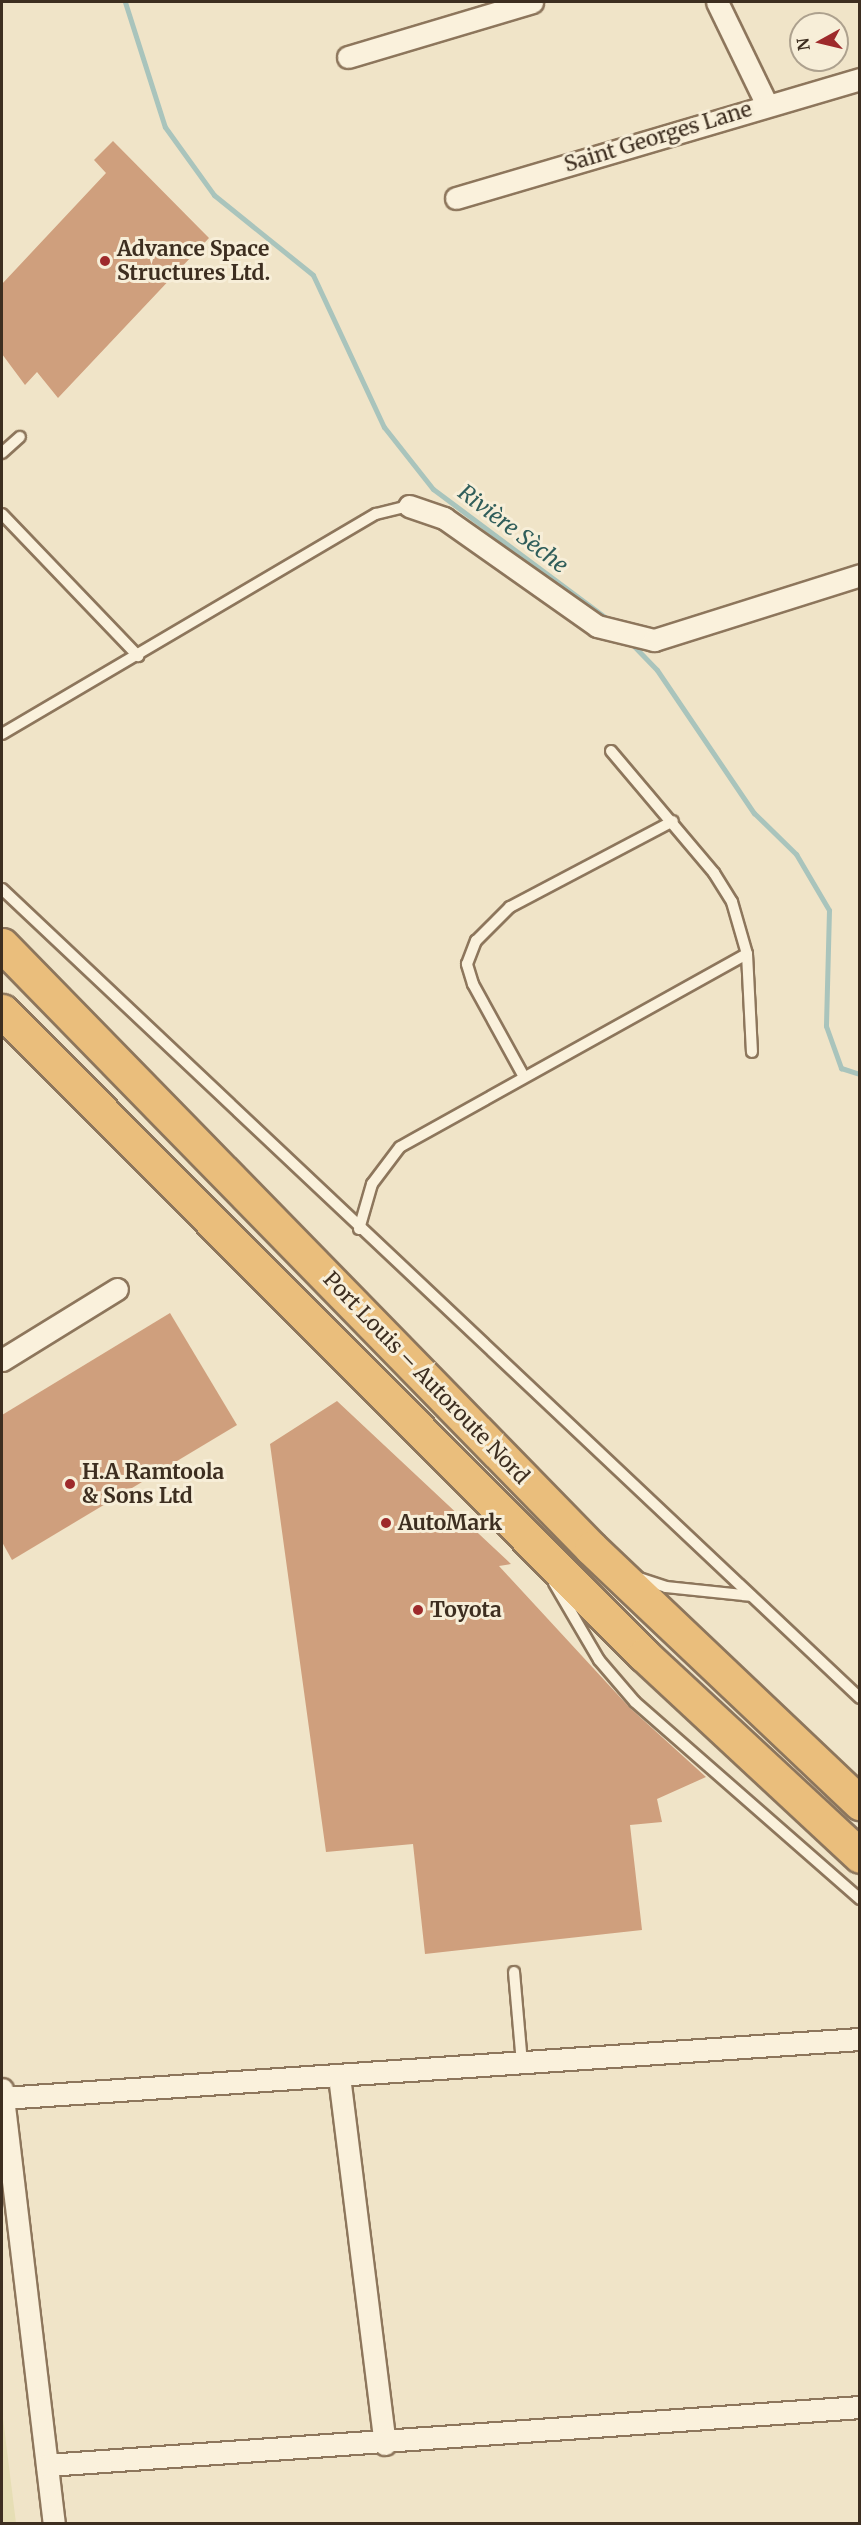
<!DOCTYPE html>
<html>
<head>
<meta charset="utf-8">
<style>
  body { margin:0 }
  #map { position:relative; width:861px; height:2525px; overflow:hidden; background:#f0e4c8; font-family:Merriweather,serif }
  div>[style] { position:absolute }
  .farmland>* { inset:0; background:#e6deb5 }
  .stream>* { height:5px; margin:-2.5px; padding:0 2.5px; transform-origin:2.5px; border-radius:2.5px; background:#a9c4bc }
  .building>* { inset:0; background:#cf9f7d }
  .roads { filter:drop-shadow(2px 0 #8d765c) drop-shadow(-2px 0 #8d765c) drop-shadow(0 2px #8d765c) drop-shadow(0 -2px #8d765c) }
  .service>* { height:10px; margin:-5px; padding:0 5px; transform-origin:5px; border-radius:5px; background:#faf1dc }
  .minor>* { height:21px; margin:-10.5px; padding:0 10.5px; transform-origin:10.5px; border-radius:10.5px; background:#faf1dc }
  .trunk>* { height:33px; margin:-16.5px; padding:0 16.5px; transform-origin:16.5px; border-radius:16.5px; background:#eabe7c }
  .dots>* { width:16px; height:16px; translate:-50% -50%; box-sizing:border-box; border:3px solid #f7eed8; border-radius:50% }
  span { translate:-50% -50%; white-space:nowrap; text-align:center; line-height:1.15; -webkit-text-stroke:6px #f7eed8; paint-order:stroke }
  .street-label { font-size:21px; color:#3d2e20 }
  .poi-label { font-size:21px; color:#3d2e20; font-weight:700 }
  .left { translate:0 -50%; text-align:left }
  .water-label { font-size:22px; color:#2f5d5a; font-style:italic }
  .frame { position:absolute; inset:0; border:3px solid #3d2e20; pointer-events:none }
  .north { position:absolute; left:789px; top:12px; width:60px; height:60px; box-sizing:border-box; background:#f7eed8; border:2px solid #ada18e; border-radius:50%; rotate:262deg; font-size:16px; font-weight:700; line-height:24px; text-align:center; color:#3d2e20 }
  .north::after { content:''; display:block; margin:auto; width:21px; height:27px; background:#9e2a2b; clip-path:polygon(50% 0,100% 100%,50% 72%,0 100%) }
</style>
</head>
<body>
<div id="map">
  <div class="farmland">
    <div style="clip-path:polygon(2px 2410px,16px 2523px,2px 2523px)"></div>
  </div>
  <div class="stream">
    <div style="left:125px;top:2px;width:131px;rotate:72.3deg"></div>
    <div style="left:165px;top:127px;width:84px;rotate:54.2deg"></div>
    <div style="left:214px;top:195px;width:127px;rotate:38.9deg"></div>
    <div style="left:313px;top:275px;width:168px;rotate:65deg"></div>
    <div style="left:384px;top:427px;width:79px;rotate:51.7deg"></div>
    <div style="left:433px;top:489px;width:221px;rotate:36.7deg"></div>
    <div style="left:629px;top:641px;width:40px;rotate:46deg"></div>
    <div style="left:657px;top:670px;width:173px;rotate:55.9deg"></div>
    <div style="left:754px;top:813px;width:59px;rotate:44.3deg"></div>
    <div style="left:796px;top:854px;width:65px;rotate:59.5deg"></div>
    <div style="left:829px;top:910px;width:116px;rotate:91.5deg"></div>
    <div style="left:826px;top:1026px;width:45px;rotate:70.3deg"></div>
    <div style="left:841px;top:1068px;width:20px;rotate:18deg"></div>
  </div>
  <div class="building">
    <div style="clip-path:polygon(113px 141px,209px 238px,58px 398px,37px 372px,25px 385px,2px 354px,2px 284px,106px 173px,94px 160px)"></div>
    <div style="clip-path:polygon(170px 1313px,237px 1425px,12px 1560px,2px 1542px,2px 1415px)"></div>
    <div style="clip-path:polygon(337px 1401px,511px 1564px,499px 1566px,630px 1708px,706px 1777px,657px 1799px,662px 1822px,630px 1825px,642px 1930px,425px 1954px,413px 1844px,326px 1852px,270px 1444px)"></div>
  </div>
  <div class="roads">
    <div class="service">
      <div style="left:2px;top:453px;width:24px;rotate:-42deg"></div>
      <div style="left:2px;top:514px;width:197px;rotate:46.2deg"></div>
      <div style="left:2px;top:734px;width:434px;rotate:-30.5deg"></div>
      <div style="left:376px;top:514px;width:34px;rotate:-14deg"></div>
      <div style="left:611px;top:751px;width:160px;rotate:49.8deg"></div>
      <div style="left:714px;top:873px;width:34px;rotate:58deg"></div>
      <div style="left:732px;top:902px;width:54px;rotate:73.9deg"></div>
      <div style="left:747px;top:954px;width:98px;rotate:87.1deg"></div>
      <div style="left:2px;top:889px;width:1179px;rotate:43.32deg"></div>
      <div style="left:523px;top:1075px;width:104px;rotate:-118.8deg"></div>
      <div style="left:473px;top:984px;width:21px;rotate:-107deg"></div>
      <div style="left:467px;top:964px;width:25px;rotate:-69deg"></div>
      <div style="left:476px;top:941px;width:48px;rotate:-45deg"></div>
      <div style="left:510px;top:907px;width:184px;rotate:-27.8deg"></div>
      <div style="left:359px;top:1229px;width:47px;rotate:-73.9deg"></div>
      <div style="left:372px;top:1184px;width:46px;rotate:-52.9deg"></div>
      <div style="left:400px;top:1147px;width:397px;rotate:-29.1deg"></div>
      <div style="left:639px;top:1578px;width:28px;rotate:18deg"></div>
      <div style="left:666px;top:1587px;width:85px;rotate:6deg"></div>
      <div style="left:554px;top:1583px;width:89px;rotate:59.7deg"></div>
      <div style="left:599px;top:1660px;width:55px;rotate:49.4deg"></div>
      <div style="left:635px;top:1702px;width:299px;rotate:41.2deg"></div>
      <div style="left:514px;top:1972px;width:91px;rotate:85deg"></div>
    </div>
    <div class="minor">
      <div style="left:717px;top:2px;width:114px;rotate:64.1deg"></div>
      <div style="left:348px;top:57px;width:192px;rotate:-16.6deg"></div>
      <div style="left:456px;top:198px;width:421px;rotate:-16.4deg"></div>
      <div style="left:409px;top:506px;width:37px;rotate:19deg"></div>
      <div style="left:444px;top:518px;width:187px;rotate:35.2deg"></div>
      <div style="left:597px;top:626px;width:59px;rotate:13.8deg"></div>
      <div style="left:654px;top:640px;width:216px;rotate:-17.5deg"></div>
      <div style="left:2px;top:1360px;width:135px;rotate:-31.7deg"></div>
      <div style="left:339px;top:2076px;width:371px;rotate:82.9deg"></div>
      <div style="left:2px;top:2089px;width:438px;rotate:83.2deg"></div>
      <div style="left:3px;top:2098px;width:859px;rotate:-3.94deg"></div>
      <div style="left:47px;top:2465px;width:815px;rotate:-4.08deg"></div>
    </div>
    <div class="trunk">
      <div style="left:2px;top:945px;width:843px;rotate:45.67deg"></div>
      <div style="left:591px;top:1548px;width:371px;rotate:43.5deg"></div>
      <div style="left:2px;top:1011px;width:909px;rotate:45.09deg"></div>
      <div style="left:644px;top:1655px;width:295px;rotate:42.9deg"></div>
    </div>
  </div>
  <div class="dots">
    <div style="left:105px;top:261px;background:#9e2a2b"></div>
    <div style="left:70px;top:1484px;background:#9e2a2b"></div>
    <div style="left:386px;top:1523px;background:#9e2a2b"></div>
    <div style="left:418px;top:1610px;background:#9e2a2b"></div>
  </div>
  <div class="street-label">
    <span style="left:658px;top:137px;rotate:-17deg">Saint Georges Lane</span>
    <span style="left:426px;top:1378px;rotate:46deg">Port Louis – Autoroute Nord</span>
  </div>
  <div class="poi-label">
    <span class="left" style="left:117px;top:261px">Advance Space<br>Structures Ltd.</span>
    <span class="left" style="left:82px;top:1484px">H.A Ramtoola<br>&amp; Sons Ltd</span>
    <span class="left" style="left:398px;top:1523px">AutoMark</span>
    <span class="left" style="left:430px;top:1610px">Toyota</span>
  </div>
  <div class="water-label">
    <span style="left:513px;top:529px;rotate:37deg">Rivière Sèche</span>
  </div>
  <div class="frame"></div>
  <div class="north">N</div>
</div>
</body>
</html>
